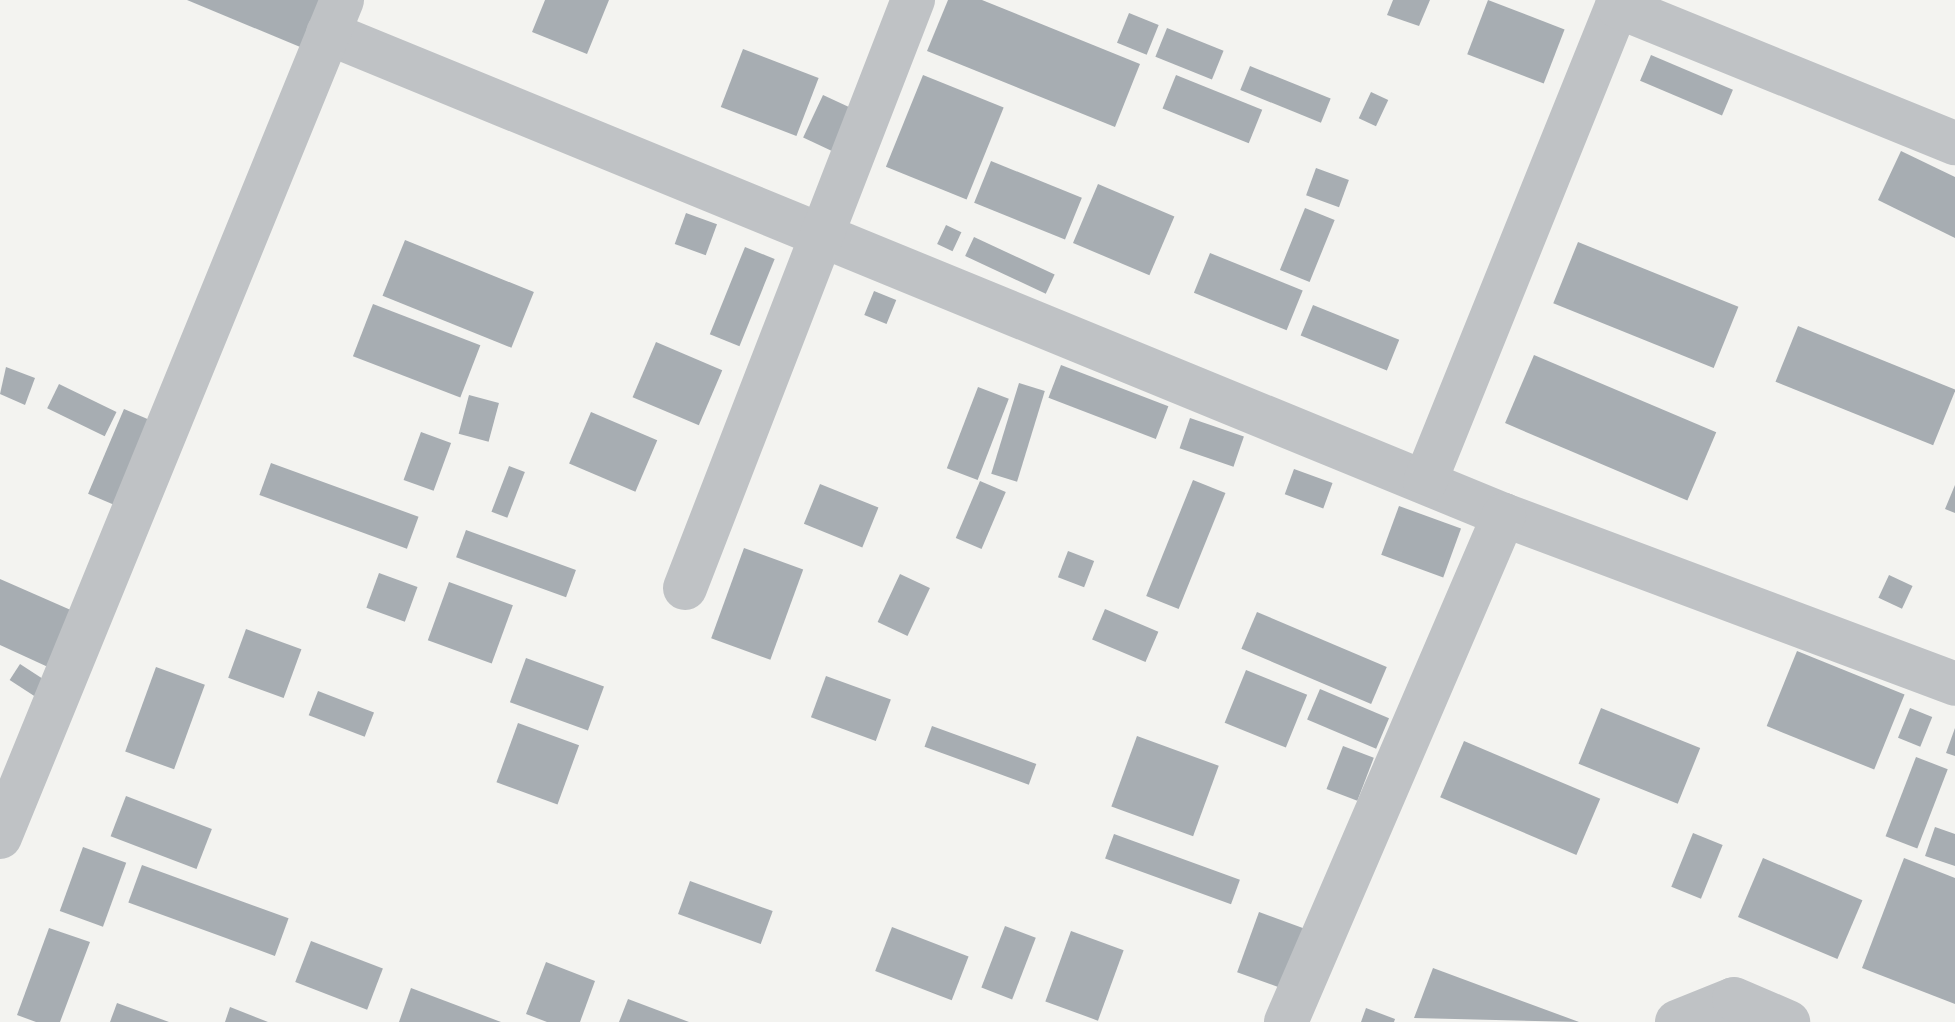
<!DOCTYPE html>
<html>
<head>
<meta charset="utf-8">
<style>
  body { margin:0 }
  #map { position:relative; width:1955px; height:1022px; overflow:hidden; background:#f3f3f0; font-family:"Fira Sans Condensed",sans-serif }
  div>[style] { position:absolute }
  .building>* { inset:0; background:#a7adb2; transform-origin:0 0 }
  .minor>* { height:44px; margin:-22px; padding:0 22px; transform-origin:22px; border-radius:22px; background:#bfc2c5 }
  span { translate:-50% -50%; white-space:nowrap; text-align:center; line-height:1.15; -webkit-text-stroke:8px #fff; paint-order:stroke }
</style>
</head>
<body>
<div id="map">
  <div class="building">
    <div style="clip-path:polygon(187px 0,326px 0,305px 49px)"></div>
    <div style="clip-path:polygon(545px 0,609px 0,587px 54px,532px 32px)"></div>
    <div style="clip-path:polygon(948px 0,982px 0,1140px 64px,1115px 127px,927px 51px)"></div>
    <div style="clip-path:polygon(1393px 0,1430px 0,1419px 26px,1387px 15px)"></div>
    <div style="left:1488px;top:0;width:82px;height:58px;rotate:21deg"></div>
    <div style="left:1129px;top:13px;width:32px;height:32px;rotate:22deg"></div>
    <div style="left:1167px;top:28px;width:61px;height:31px;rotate:22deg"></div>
    <div style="left:743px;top:49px;width:81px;height:62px;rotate:21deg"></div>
    <div style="left:1651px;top:55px;width:89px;height:28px;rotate:23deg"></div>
    <div style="left:1250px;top:66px;width:87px;height:26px;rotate:22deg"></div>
    <div style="left:923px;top:75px;width:87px;height:99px;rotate:22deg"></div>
    <div style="left:1176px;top:75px;width:93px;height:36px;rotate:22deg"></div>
    <div style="left:1371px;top:92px;width:19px;height:29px;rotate:25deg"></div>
    <div style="left:823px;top:95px;width:47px;height:47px;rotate:25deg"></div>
    <div style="clip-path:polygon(1901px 151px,1955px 177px,1955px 238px,1878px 200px)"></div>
    <div style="left:991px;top:161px;width:98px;height:45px;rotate:22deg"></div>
    <div style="left:1316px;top:168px;width:35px;height:29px;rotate:20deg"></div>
    <div style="left:1098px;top:184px;width:83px;height:64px;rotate:23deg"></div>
    <div style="left:1305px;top:208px;width:32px;height:67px;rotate:22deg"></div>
    <div style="left:686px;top:213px;width:33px;height:33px;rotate:20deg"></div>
    <div style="left:946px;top:225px;width:17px;height:21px;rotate:25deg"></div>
    <div style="left:974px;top:237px;width:89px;height:21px;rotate:25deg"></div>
    <div style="left:405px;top:240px;width:139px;height:60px;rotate:22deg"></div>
    <div style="left:1578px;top:242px;width:173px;height:66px;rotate:22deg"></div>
    <div style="left:745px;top:247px;width:32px;height:94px;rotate:22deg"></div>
    <div style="left:1210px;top:253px;width:100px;height:43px;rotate:22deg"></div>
    <div style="left:874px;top:291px;width:24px;height:26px;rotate:22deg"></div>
    <div style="left:373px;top:304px;width:115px;height:56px;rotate:21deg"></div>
    <div style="left:1313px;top:305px;width:93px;height:33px;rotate:22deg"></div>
    <div style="left:1798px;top:326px;width:170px;height:60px;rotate:22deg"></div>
    <div style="left:656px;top:342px;width:72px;height:60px;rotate:23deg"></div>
    <div style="left:1534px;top:355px;width:198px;height:74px;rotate:23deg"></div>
    <div style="left:1061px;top:365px;width:115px;height:35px;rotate:21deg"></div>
    <div style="clip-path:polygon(6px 367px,35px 378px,25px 405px,0 394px)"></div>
    <div style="left:1019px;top:383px;width:27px;height:95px;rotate:17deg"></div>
    <div style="left:59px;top:384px;width:64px;height:27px;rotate:26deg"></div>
    <div style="left:978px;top:387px;width:33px;height:87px;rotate:21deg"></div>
    <div style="left:469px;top:395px;width:31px;height:40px;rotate:15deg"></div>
    <div style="left:124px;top:409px;width:30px;height:92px;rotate:23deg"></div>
    <div style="left:591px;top:412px;width:72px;height:56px;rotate:23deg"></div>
    <div style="left:1190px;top:418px;width:57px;height:32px;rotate:19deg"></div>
    <div style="left:421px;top:432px;width:32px;height:51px;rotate:20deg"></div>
    <div style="left:271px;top:463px;width:157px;height:34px;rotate:20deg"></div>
    <div style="left:509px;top:466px;width:17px;height:49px;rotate:21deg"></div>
    <div style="left:1294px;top:469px;width:41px;height:27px;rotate:20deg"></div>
    <div style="left:1193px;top:480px;width:35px;height:125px;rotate:22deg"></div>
    <div style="left:980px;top:481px;width:28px;height:62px;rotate:23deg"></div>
    <div style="left:820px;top:484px;width:63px;height:43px;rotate:22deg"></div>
    <div style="clip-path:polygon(1955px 485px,1955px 513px,1945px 509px)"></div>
    <div style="left:1399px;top:506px;width:66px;height:52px;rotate:20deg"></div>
    <div style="left:466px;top:530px;width:117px;height:29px;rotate:20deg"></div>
    <div style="left:744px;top:548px;width:63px;height:96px;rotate:20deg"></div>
    <div style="left:1068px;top:551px;width:28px;height:28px;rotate:21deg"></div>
    <div style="left:379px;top:573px;width:41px;height:37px;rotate:20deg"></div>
    <div style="left:900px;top:574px;width:33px;height:53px;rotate:25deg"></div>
    <div style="left:1889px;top:575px;width:26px;height:25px;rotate:25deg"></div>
    <div style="clip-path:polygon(0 579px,73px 611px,48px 667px,0 645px)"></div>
    <div style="left:449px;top:582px;width:68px;height:62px;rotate:20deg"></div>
    <div style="left:1105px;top:609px;width:58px;height:33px;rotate:23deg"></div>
    <div style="left:1257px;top:612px;width:141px;height:40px;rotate:23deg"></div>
    <div style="left:246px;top:629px;width:59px;height:52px;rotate:20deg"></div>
    <div style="left:1797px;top:651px;width:116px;height:81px;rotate:22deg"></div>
    <div style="left:526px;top:658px;width:83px;height:47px;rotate:20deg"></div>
    <div style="left:20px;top:664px;width:33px;height:19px;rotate:33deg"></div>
    <div style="left:156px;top:667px;width:52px;height:90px;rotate:20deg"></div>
    <div style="left:1246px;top:670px;width:66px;height:57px;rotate:22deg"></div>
    <div style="left:826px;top:676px;width:69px;height:44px;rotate:20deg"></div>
    <div style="left:1320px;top:689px;width:75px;height:33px;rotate:23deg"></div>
    <div style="left:318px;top:691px;width:60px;height:26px;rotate:21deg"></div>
    <div style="left:1601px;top:708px;width:107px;height:60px;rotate:22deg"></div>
    <div style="left:1910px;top:708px;width:24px;height:32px;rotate:22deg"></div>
    <div style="left:518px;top:723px;width:65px;height:63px;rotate:20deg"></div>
    <div style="left:932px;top:726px;width:111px;height:22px;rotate:20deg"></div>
    <div style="clip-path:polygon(1955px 728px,1955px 756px,1946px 753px)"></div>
    <div style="left:1137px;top:736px;width:87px;height:75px;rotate:20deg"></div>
    <div style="left:1464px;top:741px;width:148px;height:61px;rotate:23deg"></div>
    <div style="left:1343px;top:746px;width:33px;height:46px;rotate:21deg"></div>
    <div style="left:1916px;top:757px;width:34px;height:85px;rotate:21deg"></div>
    <div style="left:126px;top:796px;width:92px;height:43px;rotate:21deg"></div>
    <div style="clip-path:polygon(1935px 827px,1955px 834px,1955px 866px,1925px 856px)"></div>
    <div style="left:1693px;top:833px;width:32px;height:58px;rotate:22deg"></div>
    <div style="left:1114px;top:834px;width:134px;height:26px;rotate:20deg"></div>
    <div style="left:83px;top:847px;width:46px;height:68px;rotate:20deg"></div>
    <div style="left:1763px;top:858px;width:108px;height:64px;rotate:23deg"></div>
    <div style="clip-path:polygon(1904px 858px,1955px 878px,1955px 1004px,1862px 968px)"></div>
    <div style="left:142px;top:865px;width:156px;height:40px;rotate:20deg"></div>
    <div style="left:690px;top:881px;width:88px;height:35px;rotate:20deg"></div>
    <div style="left:1259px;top:912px;width:56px;height:64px;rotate:20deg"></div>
    <div style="left:1005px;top:926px;width:33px;height:66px;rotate:21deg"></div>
    <div style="left:892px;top:927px;width:82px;height:47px;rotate:21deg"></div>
    <div style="clip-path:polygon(49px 928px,90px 942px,60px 1022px,36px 1022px,17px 1015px)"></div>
    <div style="left:1071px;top:931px;width:56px;height:75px;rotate:20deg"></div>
    <div style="left:311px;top:941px;width:77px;height:44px;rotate:21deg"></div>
    <div style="clip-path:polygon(546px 962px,595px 981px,580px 1022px,547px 1022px,526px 1014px)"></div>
    <div style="clip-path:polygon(1433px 968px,1579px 1022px,1414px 1018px)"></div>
    <div style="clip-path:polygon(411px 988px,501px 1022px,399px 1022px)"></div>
    <div style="clip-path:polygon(628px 999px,689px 1022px,619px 1022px)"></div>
    <div style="clip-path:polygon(117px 1003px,169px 1022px,110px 1022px)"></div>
    <div style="clip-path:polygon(230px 1007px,268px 1022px,225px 1022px)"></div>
    <div style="clip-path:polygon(1366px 1008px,1395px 1019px,1394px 1022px,1361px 1022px)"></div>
  </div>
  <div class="minor">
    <div style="left:328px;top:33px;width:1271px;rotate:22.29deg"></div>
    <div style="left:1504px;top:515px;width:482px;rotate:20.5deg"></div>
    <div style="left:1425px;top:482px;width:513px;rotate:-68.03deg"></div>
    <div style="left:1617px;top:6px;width:365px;rotate:22.1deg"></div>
    <div style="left:685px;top:588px;width:631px;rotate:-68.81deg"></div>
    <div style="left:0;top:837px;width:904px;rotate:-67.77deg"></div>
    <div style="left:1286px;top:1022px;width:552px;rotate:-66.73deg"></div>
    <div style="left:1677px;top:1022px;width:61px;rotate:-22deg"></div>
    <div style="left:1734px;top:999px;width:59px;rotate:23.1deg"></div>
  </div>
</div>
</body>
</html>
